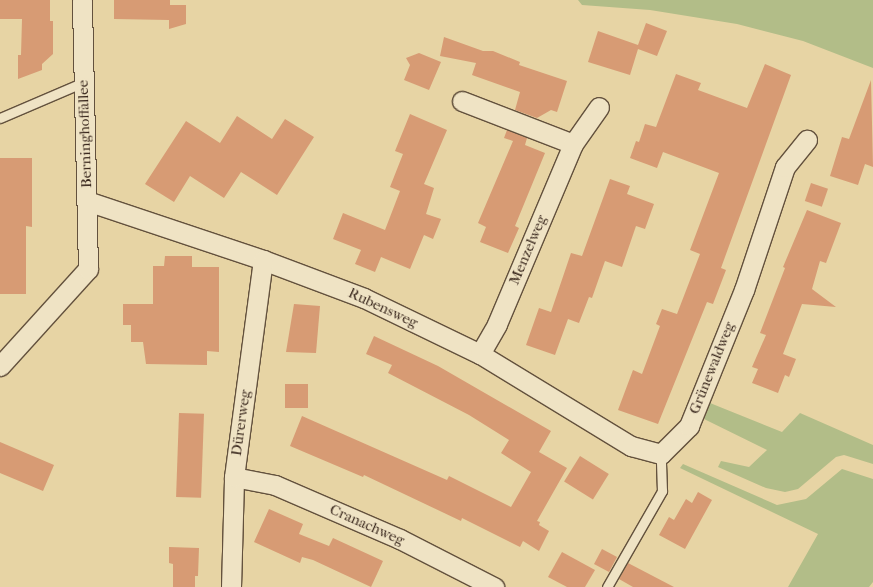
<!DOCTYPE html>
<html>
<head>
<meta charset="utf-8">
<style>
  body { margin:0 }
  #map { position:relative; width:873px; height:587px; overflow:hidden; background:#e7d4a4; font-family:"IM FELL French Canon",serif }
  div>[style] { position:absolute }
  .green>* { inset:0; background:#b2bd88 }
  .building>* { inset:0; background:#d79b74; transform-origin:0 0 }
  .roads { filter:drop-shadow(1px 0 #63513d) drop-shadow(-1px 0 #63513d) drop-shadow(0 1px #63513d) drop-shadow(0 -1px #63513d) }
  .lane>* { height:9px; margin:-4.5px; padding:0 4.5px; transform-origin:4.5px; border-radius:4.5px; background:#efe3c4 }
  .street>* { height:19px; margin:-9.5px; padding:0 9.5px; transform-origin:9.5px; border-radius:9.5px; background:#efe3c4 }
  span { translate:-50% -50%; white-space:nowrap; text-align:center; line-height:1.15; -webkit-text-stroke:3px #efe3c4; paint-order:stroke }
  .street-label { font-size:15px; color:#37251b }
</style>
</head>
<body>
<div id="map">
  <div class="green">
    <div style="clip-path:polygon(578px 0,873px 0,873px 68px,803px 41px,737px 24px,650px 10px,582px 5px)"></div>
    <div style="clip-path:polygon(710px 403px,782px 432px,800px 413px,873px 445px,873px 464px,844px 455px,836px 457px,798px 489px,785px 492px,766px 488px,718px 467px,721px 461px,749px 467px,767px 450px,704px 419px)"></div>
    <div style="clip-path:polygon(683px 464px,777px 505px,806px 499px,842px 469px,873px 479px,873px 582px,869px 587px,788px 587px,818px 534px,680px 468px)"></div>
  </div>
  <div class="building">
    <div style="clip-path:polygon(0 0,50px 0,50px 21px,53px 21px,53px 54px,42px 64px,42px 70px,18px 79px,18px 55px,21px 55px,22px 19px,0 19px)"></div>
    <div style="clip-path:polygon(114px 0,170px 0,170px 5px,186px 5px,186px 24px,169px 29px,169px 20px,114px 19px)"></div>
    <div style="clip-path:polygon(646px 23px,667px 31px,657px 56px,638px 49px,630px 75px,588px 62px,598px 31px,638px 45px)"></div>
    <div style="clip-path:polygon(444px 37px,483px 51px,493px 51px,520px 62px,519px 65px,567px 81px,557px 112px,551px 110px,537px 118px,515px 110px,520px 92px,472px 75px,476px 63px,440px 56px)"></div>
    <div style="clip-path:polygon(419px 53px,441px 62px,429px 90px,404px 80px,410px 65px,406px 58px)"></div>
    <div style="clip-path:polygon(765px 64px,791px 75px,721px 268px,726px 270px,713px 304px,707px 302px,658px 424px,618px 410px,633px 370px,642px 374px,660px 326px,656px 324px,662px 309px,677px 314px,700px 254px,690px 250px,719px 173px,663px 152px,657px 168px,630px 158px,636px 141px,639px 142px,645px 124px,656px 127px,676px 74px,701px 83px,698px 90px,747px 108px)"></div>
    <div style="clip-path:polygon(871px 80px,873px 167px,865px 164px,858px 185px,830px 176px,842px 137px,849px 139px)"></div>
    <div style="clip-path:polygon(410px 114px,447px 130px,424px 184px,434px 188px,426px 214px,441px 219px,433px 239px,424px 235px,410px 269px,381px 257px,375px 272px,355px 264px,361px 250px,333px 239px,343px 213px,385px 230px,400px 191px,390px 187px,403px 154px,395px 151px)"></div>
    <div style="clip-path:polygon(237px 116px,272px 139px,285px 119px,314px 137px,277px 195px,241px 172px,224px 198px,190px 176px,174px 202px,145px 184px,186px 121px,220px 143px)"></div>
    <div style="clip-path:polygon(507px 130px,527px 138px,525px 145px,545px 153px,515px 226px,519px 228px,508px 253px,480px 242px,486px 227px,478px 223px,513px 141px,504px 138px)"></div>
    <div style="clip-path:polygon(0 158px,32px 158px,32px 227px,26px 226px,26px 294px,0 294px)"></div>
    <div style="clip-path:polygon(610px 179px,630px 186px,627px 194px,654px 204px,645px 229px,636px 226px,622px 267px,605px 261px,592px 298px,589px 297px,579px 323px,568px 319px,555px 355px,526px 345px,539px 308px,551px 312px,571px 253px,582px 256px)"></div>
    <div style="left:811px;top:183px;width:18px;height:19px;rotate:19deg"></div>
    <div style="clip-path:polygon(807px 210px,841px 223px,826px 263px,820px 261px,812px 289px,836px 307px,802px 304px,783px 354px,796px 359px,789px 377px,785px 375px,778px 393px,752px 383px,758px 369px,752px 367px,766px 335px,760px 333px,785px 268px,783px 267px)"></div>
    <div style="clip-path:polygon(165px 256px,192px 256px,192px 267px,219px 267px,219px 352px,207px 351px,207px 365px,146px 364px,143px 342px,131px 342px,131px 325px,123px 325px,123px 304px,153px 304px,153px 266px,164px 266px)"></div>
    <div style="clip-path:polygon(294px 304px,320px 306px,316px 353px,286px 352px)"></div>
    <div style="clip-path:polygon(374px 336px,438px 366px,551px 431px,539px 452px,567px 468px,537px 521px,540px 522px,539px 525px,549px 531px,539px 551px,523px 541px,520px 547px,462px 518px,461px 521px,364px 475px,363px 477px,290px 446px,302px 416px,447px 480px,449px 476px,511px 507px,531px 472px,501px 453px,509px 440px,469px 415px,388px 373px,392px 365px,366px 354px)"></div>
    <div style="left:285px;top:384px;width:23px;height:24px"></div>
    <div style="left:179px;top:413px;width:25px;height:84px;rotate:2deg"></div>
    <div style="clip-path:polygon(0 442px,54px 465px,43px 491px,0 473px)"></div>
    <div style="left:580px;top:456px;width:34px;height:30px;rotate:32deg"></div>
    <div style="clip-path:polygon(698px 492px,712px 500px,685px 549px,659px 535px,669px 517px,674px 520px,686px 499px,692px 503px)"></div>
    <div style="clip-path:polygon(269px 509px,303px 524px,299px 534px,329px 546px,333px 538px,383px 561px,371px 587px,313px 560px,302px 557px,300px 563px,254px 542px)"></div>
    <div style="clip-path:polygon(169px 547px,199px 548px,198px 576px,195px 576px,195px 587px,173px 587px,173px 564px,169px 563px)"></div>
    <div style="left:602px;top:549px;width:17px;height:17px;rotate:28deg"></div>
    <div style="clip-path:polygon(562px 552px,595px 570px,585px 587px,567px 587px,548px 577px)"></div>
    <div style="clip-path:polygon(628px 563px,674px 587px,633px 587px,619px 579px)"></div>
  </div>
  <div class="roads">
    <div class="lane">
      <div style="left:0;top:118px;width:91px;rotate:-23.2deg"></div>
      <div style="left:607px;top:587px;width:111px;rotate:-60.2deg"></div>
      <div style="left:662px;top:491px;width:37px;rotate:-92deg"></div>
    </div>
    <div class="street">
      <div style="left:462px;top:101px;width:119px;rotate:21.2deg"></div>
      <div style="left:87px;top:201px;width:186px;rotate:18.5deg"></div>
      <div style="left:263px;top:260px;width:108px;rotate:20.6deg"></div>
      <div style="left:364px;top:298px;width:129px;rotate:25.8deg"></div>
      <div style="left:480px;top:354px;width:177px;rotate:31.4deg"></div>
      <div style="left:631px;top:446px;width:31px;rotate:15deg"></div>
      <div style="left:661px;top:454px;width:40px;rotate:-45deg"></div>
      <div style="left:689px;top:426px;width:147px;rotate:-68deg"></div>
      <div style="left:744px;top:290px;width:130px;rotate:-71.6deg"></div>
      <div style="left:785px;top:167px;width:35px;rotate:-51deg"></div>
      <div style="left:480px;top:354px;width:34px;rotate:-60deg"></div>
      <div style="left:497px;top:324px;width:195px;rotate:-67.1deg"></div>
      <div style="left:573px;top:144px;width:45px;rotate:-54.9deg"></div>
      <div style="left:0;top:366px;width:131px;rotate:-47.8deg"></div>
      <div style="left:88px;top:269px;width:269px;rotate:-91.3deg"></div>
      <div style="left:234px;top:477px;width:42px;rotate:11deg"></div>
      <div style="left:275px;top:485px;width:136px;rotate:23.4deg"></div>
      <div style="left:400px;top:539px;width:106px;rotate:27.1deg"></div>
      <div style="left:231px;top:587px;width:110px;rotate:-88.4deg"></div>
      <div style="left:234px;top:477px;width:219px;rotate:-82.4deg"></div>
    </div>
  </div>
  <div class="street-label">
    <span style="left:85px;top:134px;rotate:-92deg">Berninghoffallee</span>
    <span style="left:528px;top:250px;rotate:-67deg">Menzelweg</span>
    <span style="left:383px;top:308px;rotate:25deg">Rubensweg</span>
    <span style="left:712px;top:368px;rotate:-68deg">Grünewaldweg</span>
    <span style="left:241px;top:423px;rotate:-82deg">Dürerweg</span>
    <span style="left:367px;top:525px;rotate:24deg">Cranachweg</span>
  </div>
</div>
</body>
</html>
